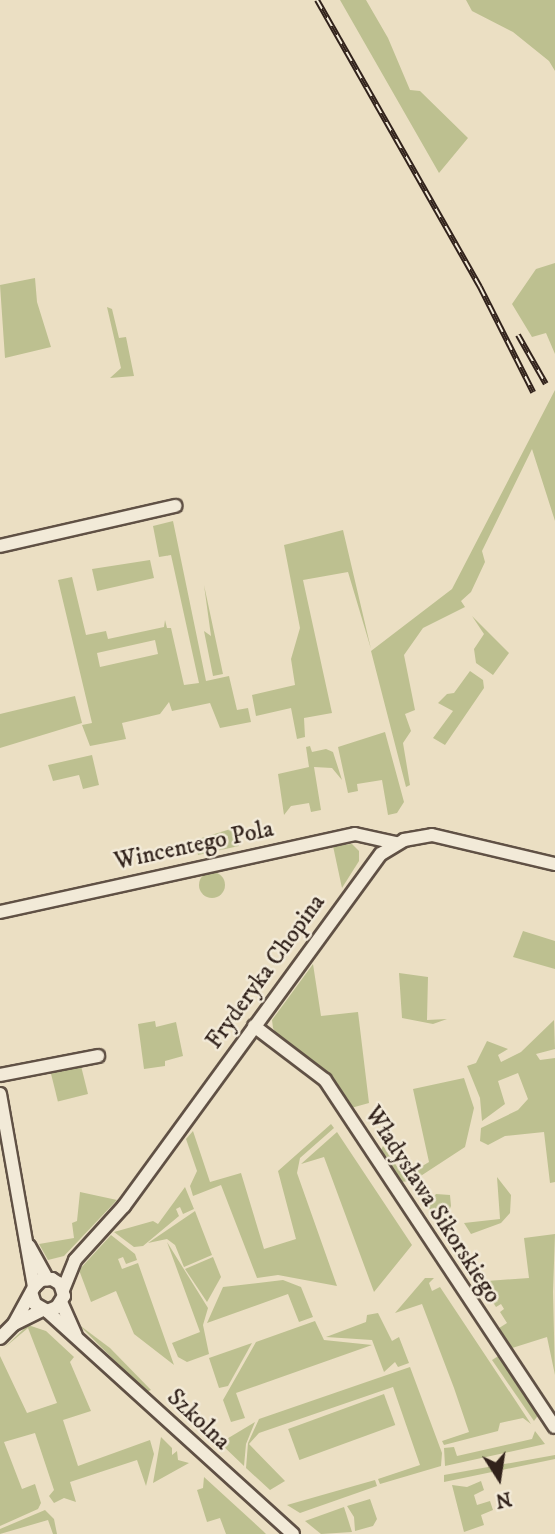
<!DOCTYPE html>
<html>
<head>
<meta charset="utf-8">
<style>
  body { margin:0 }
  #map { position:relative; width:555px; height:1534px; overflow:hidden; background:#ebdfc3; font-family:"IM FELL DW Pica",serif }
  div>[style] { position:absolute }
  .green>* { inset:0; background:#bdc090; transform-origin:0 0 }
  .round { border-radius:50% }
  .roads { filter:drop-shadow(2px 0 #605145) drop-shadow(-2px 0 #605145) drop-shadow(0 2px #605145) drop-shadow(0 -2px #605145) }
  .street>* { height:12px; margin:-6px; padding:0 6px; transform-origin:6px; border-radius:6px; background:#f2ead8 }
  .rail>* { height:6px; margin-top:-3px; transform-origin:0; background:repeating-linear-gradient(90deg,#f2ead8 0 10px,#31221b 0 20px); box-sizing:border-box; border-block:2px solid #31221b }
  span { translate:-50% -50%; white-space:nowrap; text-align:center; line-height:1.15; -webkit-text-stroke:5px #f2ead8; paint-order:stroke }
  .street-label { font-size:24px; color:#31221b }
  .north { position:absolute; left:464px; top:1443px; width:70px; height:70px; -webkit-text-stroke:5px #f2ead8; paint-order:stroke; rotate:168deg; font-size:19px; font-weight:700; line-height:28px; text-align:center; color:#31221b }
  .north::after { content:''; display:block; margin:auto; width:24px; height:32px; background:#31221b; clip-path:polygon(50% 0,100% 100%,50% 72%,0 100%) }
</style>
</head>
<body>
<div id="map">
  <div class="green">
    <div style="clip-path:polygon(340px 0,366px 0,388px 38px,410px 90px,420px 91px,468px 138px,439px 173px)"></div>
    <div style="clip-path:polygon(466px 0,555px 0,555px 71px,549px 61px,513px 32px,472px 11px)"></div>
    <div style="clip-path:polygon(555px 263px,555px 354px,546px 333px,532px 337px,512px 304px,536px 269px)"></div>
    <div style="clip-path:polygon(35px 278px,37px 302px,51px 347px,5px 358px,0 285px)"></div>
    <div style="clip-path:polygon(107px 307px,112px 309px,119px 338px,126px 337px,134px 376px,110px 378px,121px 368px)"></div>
    <div style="clip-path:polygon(555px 390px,555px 521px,532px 449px,482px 551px,485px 562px,471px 592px,461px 601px,465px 607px,423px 628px,404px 655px,415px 710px,405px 714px,411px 731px,403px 743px,410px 785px,406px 787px,371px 651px,452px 589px)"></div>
    <div style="clip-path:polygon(evenodd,173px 521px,206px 681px,229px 676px,237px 710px,248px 708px,251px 722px,220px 728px,210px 703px,172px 711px,169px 702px,160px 714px,122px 723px,126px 739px,90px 746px,82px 725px,92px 723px,58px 580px,72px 577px,86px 635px,106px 631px,108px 639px,164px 627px,165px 620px,167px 628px,171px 628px,184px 685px,199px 683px,171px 555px,159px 557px,153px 526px,173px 521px,155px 640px,158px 654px,100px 667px,97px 653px,155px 640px)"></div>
    <div style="clip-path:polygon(343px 530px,371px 649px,348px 572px,303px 580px,332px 713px,304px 718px,305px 737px,297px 739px,291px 708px,256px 716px,252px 695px,295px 685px,291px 659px,300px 628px,284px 545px)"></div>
    <div style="clip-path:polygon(150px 560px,154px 578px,97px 591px,92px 569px)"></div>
    <div style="clip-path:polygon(204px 585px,223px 674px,213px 676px,204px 631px,211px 636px)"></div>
    <div style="clip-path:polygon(472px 616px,509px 653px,493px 675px,476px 663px,474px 649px,484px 634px)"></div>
    <div style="clip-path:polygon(470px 671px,483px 680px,484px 688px,445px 745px,433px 738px,453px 711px,438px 703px,447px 694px,454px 693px)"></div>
    <div style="clip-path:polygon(75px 696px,82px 723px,0 748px,0 714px)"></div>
    <div style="clip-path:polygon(385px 732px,404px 802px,397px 813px,388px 815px,382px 780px,357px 784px,358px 791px,348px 793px,338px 747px)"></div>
    <div style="clip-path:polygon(310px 746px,312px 752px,326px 749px,333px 752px,342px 780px,332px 768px,314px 767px,321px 810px,311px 812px,309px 803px,291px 806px,284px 815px,278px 774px,309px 767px,306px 747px)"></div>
    <div style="clip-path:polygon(92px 755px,99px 785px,83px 789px,79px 775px,53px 781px,48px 765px)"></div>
    <div style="clip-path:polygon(237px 827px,239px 846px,198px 855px,195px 840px)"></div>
    <div style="clip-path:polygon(352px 844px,359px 851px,359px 861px,342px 888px,333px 846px)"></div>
    <div class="round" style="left:199px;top:872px;width:26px;height:26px"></div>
    <div style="clip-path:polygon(523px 931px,555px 941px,555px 969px,513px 957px)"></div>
    <div style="clip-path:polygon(313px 964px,321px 1016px,358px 1012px,369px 1103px,351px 1108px,326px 1074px,280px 1039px,273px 1028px,272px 1020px)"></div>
    <div style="clip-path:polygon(399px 973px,428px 977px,427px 1020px,447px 1019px,433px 1024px,402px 1018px)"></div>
    <div style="clip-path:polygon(554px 1020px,555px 1049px,536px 1054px,540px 1060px,555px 1058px,555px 1182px,550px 1183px,544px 1132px,505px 1136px,488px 1145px,480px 1141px,481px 1128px,518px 1110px,528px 1099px,518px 1073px,498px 1081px,505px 1104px,482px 1121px,480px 1098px,467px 1066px,476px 1063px,487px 1041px,508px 1049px,498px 1055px,501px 1062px,521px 1052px)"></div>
    <div style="clip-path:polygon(155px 1021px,156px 1027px,176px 1022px,183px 1056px,165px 1061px,165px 1066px,144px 1069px,138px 1024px)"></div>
    <div style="left:80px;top:1062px;width:33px;height:31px;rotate:76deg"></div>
    <div style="clip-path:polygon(464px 1078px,474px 1108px,465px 1147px,413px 1181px,399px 1182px,380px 1152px,383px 1146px,404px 1177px,429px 1162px,413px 1089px)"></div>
    <div style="clip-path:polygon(331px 1124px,334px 1128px,300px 1158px,297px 1173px,337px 1286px,278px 1275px,257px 1278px,221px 1185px,193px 1196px,190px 1186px,197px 1171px,186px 1139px,193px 1131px,210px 1182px,241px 1173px,264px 1249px,296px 1239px,278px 1171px)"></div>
    <div style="clip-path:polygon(337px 1132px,412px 1245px,374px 1292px,324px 1157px,301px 1164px)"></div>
    <div style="clip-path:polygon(497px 1177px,511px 1195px,510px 1213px,501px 1223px,471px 1234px,464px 1223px,500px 1219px)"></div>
    <div style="clip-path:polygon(185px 1187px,194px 1209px,183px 1214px,180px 1207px,176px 1209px,179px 1216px,143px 1246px,134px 1247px,114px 1232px,153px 1221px,158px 1224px)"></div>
    <div style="clip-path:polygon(80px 1192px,117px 1200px,64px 1256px,48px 1260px,39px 1244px,74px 1238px,72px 1223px,77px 1221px)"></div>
    <div style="clip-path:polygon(436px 1194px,450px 1195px,451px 1206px,442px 1228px,427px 1205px)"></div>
    <div style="clip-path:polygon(195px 1211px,212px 1255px,184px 1267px,175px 1245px,167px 1239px,148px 1243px)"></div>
    <div style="clip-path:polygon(555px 1234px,553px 1292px,555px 1375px,547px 1337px,509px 1349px,496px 1330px,507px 1323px,500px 1312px,504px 1309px,501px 1304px,496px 1307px,487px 1293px,487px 1281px,529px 1278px,524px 1238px)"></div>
    <div style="clip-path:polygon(111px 1235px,135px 1254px,137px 1260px,126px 1264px,123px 1257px,118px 1259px,122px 1269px,138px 1263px,174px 1365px,134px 1334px,116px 1291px,91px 1302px,79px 1270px)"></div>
    <div style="clip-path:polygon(167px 1242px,208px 1308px,203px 1325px,209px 1354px,187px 1362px,178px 1357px,172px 1343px,200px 1332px)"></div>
    <div style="clip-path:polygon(213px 1257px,221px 1277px,207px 1302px,185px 1269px)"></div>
    <div style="clip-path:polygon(425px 1278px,434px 1278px,429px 1283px,432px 1291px,440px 1287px,531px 1424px,523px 1418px,500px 1423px,498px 1431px,444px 1445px,442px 1441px,469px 1432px,454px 1388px,422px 1304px,395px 1313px)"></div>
    <div style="clip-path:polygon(283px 1280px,301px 1287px,313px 1317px,299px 1322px,288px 1294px,207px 1323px,223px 1287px)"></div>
    <div style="clip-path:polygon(378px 1313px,392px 1341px,399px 1337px,409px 1363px,398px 1367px,395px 1362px,384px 1372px,372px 1340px,326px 1337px,366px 1322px,367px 1315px)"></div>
    <div style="clip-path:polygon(315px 1321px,324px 1340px,372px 1345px,236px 1393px,245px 1418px,231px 1422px,223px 1400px,256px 1342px)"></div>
    <div style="clip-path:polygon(78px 1324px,110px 1348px,151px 1390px,146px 1392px)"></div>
    <div style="clip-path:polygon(28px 1325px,46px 1331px,74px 1357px,70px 1362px,91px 1411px,63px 1420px,78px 1466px,150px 1440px,154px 1454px,146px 1486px,137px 1460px,70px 1482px,76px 1502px,64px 1498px,54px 1503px,49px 1496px,54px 1490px,35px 1433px,4px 1442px,22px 1489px,35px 1484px,41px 1503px,38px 1509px,0 1526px,0 1356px,27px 1413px,57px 1403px,28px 1328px,4px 1348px)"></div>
    <div style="clip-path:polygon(252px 1343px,228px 1386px,219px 1388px,209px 1358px)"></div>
    <div style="clip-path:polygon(500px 1355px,539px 1414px,534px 1421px,492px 1360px)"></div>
    <div style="clip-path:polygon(410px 1367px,442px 1453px,441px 1466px,380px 1484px,378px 1479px,420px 1465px,393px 1387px,259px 1433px,249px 1444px,285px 1481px,270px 1490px,246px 1468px,248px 1443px,259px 1419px)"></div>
    <div style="left:384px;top:1394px;width:33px;height:102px;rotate:70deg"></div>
    <div style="clip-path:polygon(255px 1422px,246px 1444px,244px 1466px,220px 1443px)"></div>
    <div style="clip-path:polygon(535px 1431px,545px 1444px,445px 1466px,444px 1448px,454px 1447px,457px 1456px,532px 1439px)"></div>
    <div style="clip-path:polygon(161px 1437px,172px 1448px,172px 1455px,177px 1451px,178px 1460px,189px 1463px,153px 1483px)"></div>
    <div style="clip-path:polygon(555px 1455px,555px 1459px,444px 1482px,444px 1475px)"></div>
    <div style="clip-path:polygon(204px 1477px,263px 1531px,266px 1534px,226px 1534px,220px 1518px,207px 1522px,197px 1490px,203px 1488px)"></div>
    <div style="clip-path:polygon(375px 1480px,377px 1486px,300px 1513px,287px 1505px)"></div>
    <div style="clip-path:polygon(481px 1481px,484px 1490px,474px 1495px,477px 1505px,490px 1501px,493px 1510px,481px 1515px,484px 1525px,464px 1532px,452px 1485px,467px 1487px)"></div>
    <div style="clip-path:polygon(370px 1499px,377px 1519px,373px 1526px,355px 1531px,354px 1517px,347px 1506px)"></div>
    <div style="clip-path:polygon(344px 1507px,352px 1532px,321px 1534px,305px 1521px)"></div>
    <div style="clip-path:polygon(45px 1510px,54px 1519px,57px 1534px,53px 1534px,48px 1520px,0 1534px,0 1529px)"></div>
  </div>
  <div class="roads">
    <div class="street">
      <div style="left:0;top:546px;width:180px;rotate:-12.9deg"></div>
      <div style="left:0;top:912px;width:363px;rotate:-12.4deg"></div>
      <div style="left:355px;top:834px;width:42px;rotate:12.4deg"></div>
      <div style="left:254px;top:1026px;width:89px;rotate:37.3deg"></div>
      <div style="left:325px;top:1080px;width:416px;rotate:56.5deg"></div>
      <div style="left:0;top:1075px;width:100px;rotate:-11deg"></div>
      <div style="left:0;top:1094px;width:196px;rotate:80deg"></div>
      <div style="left:34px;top:1287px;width:42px;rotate:118.4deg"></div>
      <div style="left:29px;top:1246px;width:38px;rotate:61deg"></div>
      <div style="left:63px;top:1290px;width:32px;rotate:-68deg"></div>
      <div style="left:75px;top:1260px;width:73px;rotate:-47.8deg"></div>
      <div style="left:124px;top:1206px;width:436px;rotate:-53.9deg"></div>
      <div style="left:381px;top:854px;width:27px;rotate:-31deg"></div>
      <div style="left:404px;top:840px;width:28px;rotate:-10deg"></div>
      <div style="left:432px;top:835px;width:126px;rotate:13.3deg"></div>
      <div style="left:32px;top:1295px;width:9px;rotate:72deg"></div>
      <div style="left:35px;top:1304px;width:14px;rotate:30deg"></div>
      <div style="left:47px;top:1311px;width:11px;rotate:-22deg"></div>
      <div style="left:57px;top:1307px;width:13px;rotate:-58deg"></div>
      <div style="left:64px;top:1296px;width:13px;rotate:-108deg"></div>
      <div style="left:60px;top:1284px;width:9px;rotate:-148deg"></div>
      <div style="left:52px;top:1279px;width:11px;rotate:175deg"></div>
      <div style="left:41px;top:1280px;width:10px;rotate:135deg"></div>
      <div style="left:61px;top:1302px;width:36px;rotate:66deg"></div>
      <div style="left:47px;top:1311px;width:332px;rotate:42.2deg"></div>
      <div style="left:0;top:1338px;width:20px;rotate:-45deg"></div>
      <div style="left:14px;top:1324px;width:32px;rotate:-26deg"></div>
    </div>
  </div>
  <div class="rail">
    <div style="left:317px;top:0;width:330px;rotate:60.4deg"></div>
    <div style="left:480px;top:287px;width:118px;rotate:63.2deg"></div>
    <div style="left:518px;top:335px;width:56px;rotate:60.3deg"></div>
  </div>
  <div class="street-label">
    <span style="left:194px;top:846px;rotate:-12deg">Wincentego Pola</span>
    <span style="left:266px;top:972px;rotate:-54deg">Fryderyka Chopina</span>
    <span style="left:432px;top:1205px;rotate:57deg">Władysława Sikorskiego</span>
    <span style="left:198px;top:1420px;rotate:43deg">Szkolna</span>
  </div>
  <div class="north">N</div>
</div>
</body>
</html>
